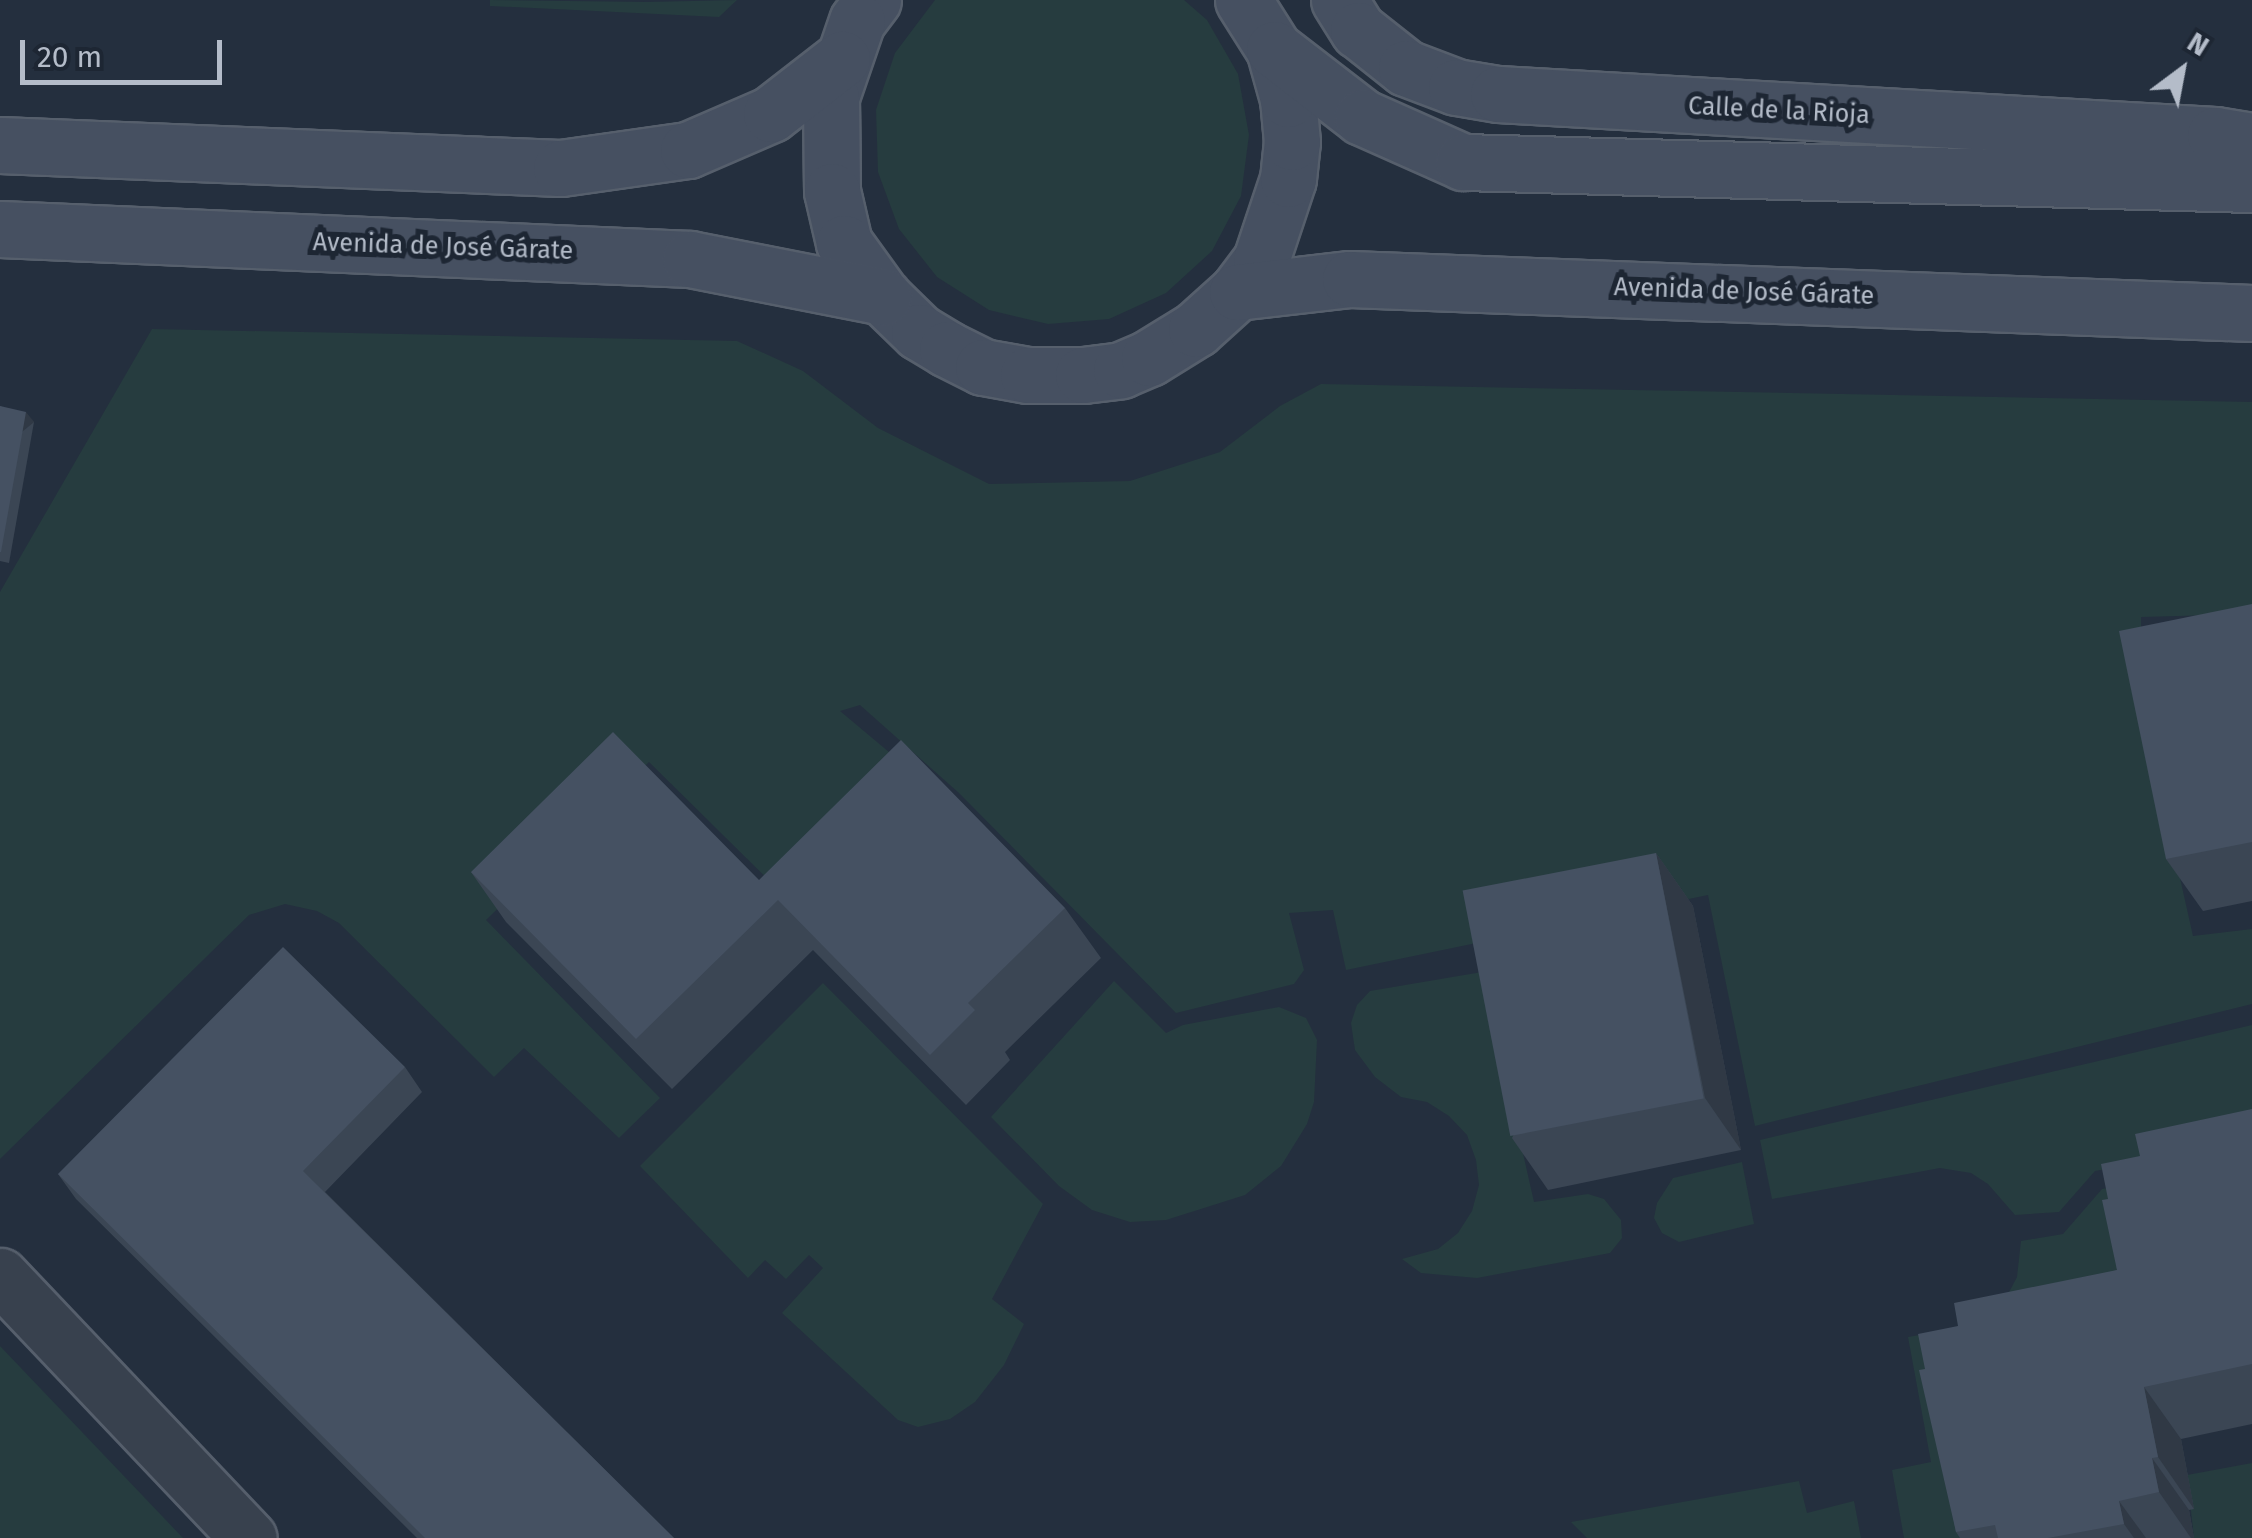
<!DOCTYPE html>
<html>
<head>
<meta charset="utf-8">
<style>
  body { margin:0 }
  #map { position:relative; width:2252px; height:1538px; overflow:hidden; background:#242f3e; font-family:"Fira Sans",sans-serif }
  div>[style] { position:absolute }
  .green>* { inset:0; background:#263c3f }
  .roads { filter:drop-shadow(2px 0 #565f6c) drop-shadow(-2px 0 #565f6c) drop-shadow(0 2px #565f6c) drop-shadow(0 -2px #565f6c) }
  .street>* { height:55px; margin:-27.5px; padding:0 27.5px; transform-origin:27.5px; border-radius:27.5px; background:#38414e }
  .secondary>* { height:55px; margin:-27.5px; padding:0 27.5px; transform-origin:27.5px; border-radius:27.5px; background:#465061 }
  .wall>* { inset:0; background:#3b4654 }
  .shaded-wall>* { inset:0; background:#303945; transform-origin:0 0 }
  .building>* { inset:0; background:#455162; transform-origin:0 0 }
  span { translate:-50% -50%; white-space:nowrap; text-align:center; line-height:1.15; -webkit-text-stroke:10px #1d2633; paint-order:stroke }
  .street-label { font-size:25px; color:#b4bcc9 }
  .north { position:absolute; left:2132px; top:20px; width:100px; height:100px; -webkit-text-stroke:8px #1d2633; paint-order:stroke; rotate:32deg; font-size:28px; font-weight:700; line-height:40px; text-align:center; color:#b4bcc9 }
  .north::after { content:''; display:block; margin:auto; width:35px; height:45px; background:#b4bcc9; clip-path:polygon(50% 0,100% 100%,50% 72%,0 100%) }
  .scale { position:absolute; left:20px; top:40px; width:202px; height:45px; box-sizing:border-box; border:5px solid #b4bcc9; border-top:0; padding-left:12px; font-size:30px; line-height:35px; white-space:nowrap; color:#b4bcc9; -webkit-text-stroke:8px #1d2633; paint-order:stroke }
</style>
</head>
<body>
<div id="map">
  <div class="green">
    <div style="clip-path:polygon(490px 0,647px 2px,737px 0,719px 17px,490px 6px)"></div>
    <div style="clip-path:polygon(935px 0,1184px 0,1207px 20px,1238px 74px,1249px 135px,1241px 196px,1212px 251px,1166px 293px,1109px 319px,1048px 324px,989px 310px,937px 277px,899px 229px,878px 172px,876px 110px,895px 53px)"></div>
    <div style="clip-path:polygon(152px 329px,737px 341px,803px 371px,878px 428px,989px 484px,1130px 481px,1220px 452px,1280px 406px,1321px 384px,2252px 402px,2252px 614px,2141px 617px,2141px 631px,2125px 633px,2193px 936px,2252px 929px,2252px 1004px,1755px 1126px,1708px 895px,1346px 970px,1333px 910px,1289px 913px,1304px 970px,1294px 984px,1176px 1013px,959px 793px,860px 705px,840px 711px,920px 778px,792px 903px,649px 762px,486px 920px,660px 1098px,619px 1138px,524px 1048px,494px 1077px,339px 923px,317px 911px,285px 904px,249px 915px,0 1159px,0 592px)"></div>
    <div style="clip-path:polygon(1482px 972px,1534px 1202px,1588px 1194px,1604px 1199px,1621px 1220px,1622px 1238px,1610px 1253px,1477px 1278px,1421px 1273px,1402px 1259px,1438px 1249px,1458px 1233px,1472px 1211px,1479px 1185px,1476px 1160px,1467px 1135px,1449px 1116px,1427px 1102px,1401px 1097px,1375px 1077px,1355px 1050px,1351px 1023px,1357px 1005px,1370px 991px)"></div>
    <div style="clip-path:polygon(1114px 981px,1166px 1033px,1183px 1025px,1279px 1007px,1306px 1018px,1317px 1040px,1314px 1102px,1307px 1124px,1281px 1166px,1245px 1195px,1166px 1220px,1130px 1222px,1092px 1210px,1059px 1186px,991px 1117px)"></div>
    <div style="clip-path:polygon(823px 983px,1043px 1204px,992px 1299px,1024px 1324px,1004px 1365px,975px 1402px,950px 1419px,918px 1427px,898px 1420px,782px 1313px,823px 1268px,809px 1255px,786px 1279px,765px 1260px,748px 1278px,640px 1166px)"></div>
    <div style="clip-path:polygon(2252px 1025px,2252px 1143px,2095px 1171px,2059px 1212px,2015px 1215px,1988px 1184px,1971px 1173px,1940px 1168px,1772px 1199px,1760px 1140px)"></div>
    <div style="clip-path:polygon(2252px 1161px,2145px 1251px,1979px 1538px,1904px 1538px,1892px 1470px,1931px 1462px,1908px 1337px,1965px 1327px,2007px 1296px,2017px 1277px,2021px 1241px,2063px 1234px,2102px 1189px)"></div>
    <div style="clip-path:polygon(1742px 1162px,1754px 1224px,1679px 1242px,1662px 1233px,1654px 1218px,1657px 1203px,1673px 1178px)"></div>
    <div style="clip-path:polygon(0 1346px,183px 1538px,0 1538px)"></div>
    <div style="clip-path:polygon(2252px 1463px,2252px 1538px,2194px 1538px,2187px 1475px)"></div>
    <div style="clip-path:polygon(1799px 1481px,1807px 1513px,1854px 1501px,1861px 1538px,1587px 1538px,1571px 1522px)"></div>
  </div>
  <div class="roads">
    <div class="street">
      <div style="left:0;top:1276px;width:361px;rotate:46.5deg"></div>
    </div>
    <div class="secondary">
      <div style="left:873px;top:0;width:26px;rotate:127deg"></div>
      <div style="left:857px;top:21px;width:80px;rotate:108.9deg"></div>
      <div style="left:831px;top:97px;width:94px;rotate:89.4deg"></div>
      <div style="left:832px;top:191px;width:53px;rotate:77deg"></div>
      <div style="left:844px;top:243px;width:67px;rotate:54.2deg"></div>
      <div style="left:883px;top:297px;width:50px;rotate:44.2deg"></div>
      <div style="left:919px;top:332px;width:33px;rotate:31deg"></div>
      <div style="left:947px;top:349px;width:40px;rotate:26.6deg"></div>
      <div style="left:983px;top:367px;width:46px;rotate:10.1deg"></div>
      <div style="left:1028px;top:375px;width:55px"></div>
      <div style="left:1083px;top:375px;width:38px;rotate:-7deg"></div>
      <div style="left:1121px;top:370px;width:30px;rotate:-23deg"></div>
      <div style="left:1149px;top:358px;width:55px;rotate:-31.7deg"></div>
      <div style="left:1196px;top:329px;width:55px;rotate:-42.1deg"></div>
      <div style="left:1237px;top:292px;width:40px;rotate:-53deg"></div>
      <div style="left:1261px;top:260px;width:85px;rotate:-71.6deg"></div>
      <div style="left:1288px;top:179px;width:37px;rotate:-84deg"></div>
      <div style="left:1292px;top:142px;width:43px;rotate:-95.3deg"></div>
      <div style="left:1288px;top:99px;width:52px;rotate:-105.6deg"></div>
      <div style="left:1274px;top:49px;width:58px;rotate:-122.3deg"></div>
      <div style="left:1339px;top:0;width:36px;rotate:58deg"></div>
      <div style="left:1358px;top:30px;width:61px;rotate:38.4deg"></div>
      <div style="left:1406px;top:68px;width:53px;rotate:20.8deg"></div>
      <div style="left:1456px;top:87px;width:43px;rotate:9.5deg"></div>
      <div style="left:1498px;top:94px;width:718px;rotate:3.27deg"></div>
      <div style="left:2215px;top:135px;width:37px;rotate:9deg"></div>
      <div style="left:1274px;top:49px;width:111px;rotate:37.7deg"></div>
      <div style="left:1362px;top:117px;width:111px;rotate:24deg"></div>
      <div style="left:1463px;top:162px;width:789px;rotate:1.6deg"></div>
      <div style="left:0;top:145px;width:561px;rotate:2.35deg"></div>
      <div style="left:561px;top:168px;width:128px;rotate:-8.1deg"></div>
      <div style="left:688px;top:150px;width:90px;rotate:-23.4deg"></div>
      <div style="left:771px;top:114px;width:90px;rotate:-37.8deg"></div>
      <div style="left:0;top:229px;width:691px;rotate:2.49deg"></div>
      <div style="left:690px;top:259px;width:197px;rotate:11.1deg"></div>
      <div style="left:1237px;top:292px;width:114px;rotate:-6.6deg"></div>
      <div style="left:1350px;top:279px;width:903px;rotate:2.16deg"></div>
    </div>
  </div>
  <div class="wall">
    <div style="clip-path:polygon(0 406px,34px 422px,9px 563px,0 561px)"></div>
    <div style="clip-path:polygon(2252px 604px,2252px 901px,2203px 911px,2166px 859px)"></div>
    <div style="clip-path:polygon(1656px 853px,1693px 906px,1741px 1150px,1548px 1190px,1512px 1138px)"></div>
    <div style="clip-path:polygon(471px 872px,759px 880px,1065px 908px,1101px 958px,1005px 1052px,1010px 1060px,966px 1105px,813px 950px,672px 1089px,506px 922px)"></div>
    <div style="clip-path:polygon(405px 1067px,422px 1092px,325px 1192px,674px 1538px,417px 1538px,76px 1199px,58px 1174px)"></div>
    <div style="clip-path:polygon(2252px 1109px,2252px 1424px,2181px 1439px,2194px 1509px,2189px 1510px,2194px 1538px,1960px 1538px,1956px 1532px,1925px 1369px,1958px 1326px,2117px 1270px,2108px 1199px,2140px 1156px)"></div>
  </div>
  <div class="shaded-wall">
    <div style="left:26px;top:412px;width:13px;height:142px;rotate:51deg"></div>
    <div style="clip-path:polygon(1656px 853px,1693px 906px,1741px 1150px,1705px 1098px)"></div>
    <div style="clip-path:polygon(2144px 1387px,2181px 1439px,2194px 1509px,2158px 1457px)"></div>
    <div style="clip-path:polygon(2152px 1458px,2189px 1510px,2194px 1538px,2191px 1538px,2159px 1492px)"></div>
    <div style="clip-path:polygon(2119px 1501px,2146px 1538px,2134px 1538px,2124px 1524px)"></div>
  </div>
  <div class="building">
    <div style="clip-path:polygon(0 406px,26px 412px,1px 552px,0 552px)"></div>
    <div style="clip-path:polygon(2252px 604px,2252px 842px,2166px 859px,2119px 631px)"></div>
    <div style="clip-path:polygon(613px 732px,759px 880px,901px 740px,1065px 908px,968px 1003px,975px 1010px,930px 1055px,778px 900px,636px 1039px,471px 872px)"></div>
    <div style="left:1656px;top:853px;width:250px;height:197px;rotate:79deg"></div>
    <div style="clip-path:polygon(283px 947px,405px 1067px,303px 1171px,674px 1538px,425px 1538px,58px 1174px)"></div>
    <div style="clip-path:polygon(2252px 1109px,2252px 1364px,2144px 1387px,2158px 1457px,2152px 1458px,2159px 1492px,2119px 1501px,2124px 1524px,2048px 1538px,1998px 1538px,1995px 1525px,1956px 1532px,1919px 1370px,1925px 1369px,1918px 1334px,1958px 1326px,1954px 1303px,2117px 1270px,2102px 1200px,2108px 1199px,2101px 1164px,2140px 1156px,2135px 1134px)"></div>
  </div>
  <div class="street-label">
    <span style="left:1779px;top:111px;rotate:3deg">Calle de la Rioja</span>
    <span style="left:443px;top:247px;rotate:2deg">Avenida de José Gárate</span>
    <span style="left:1744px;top:292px;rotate:2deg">Avenida de José Gárate</span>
  </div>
  <div class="north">N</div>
  <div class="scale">20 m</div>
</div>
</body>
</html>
